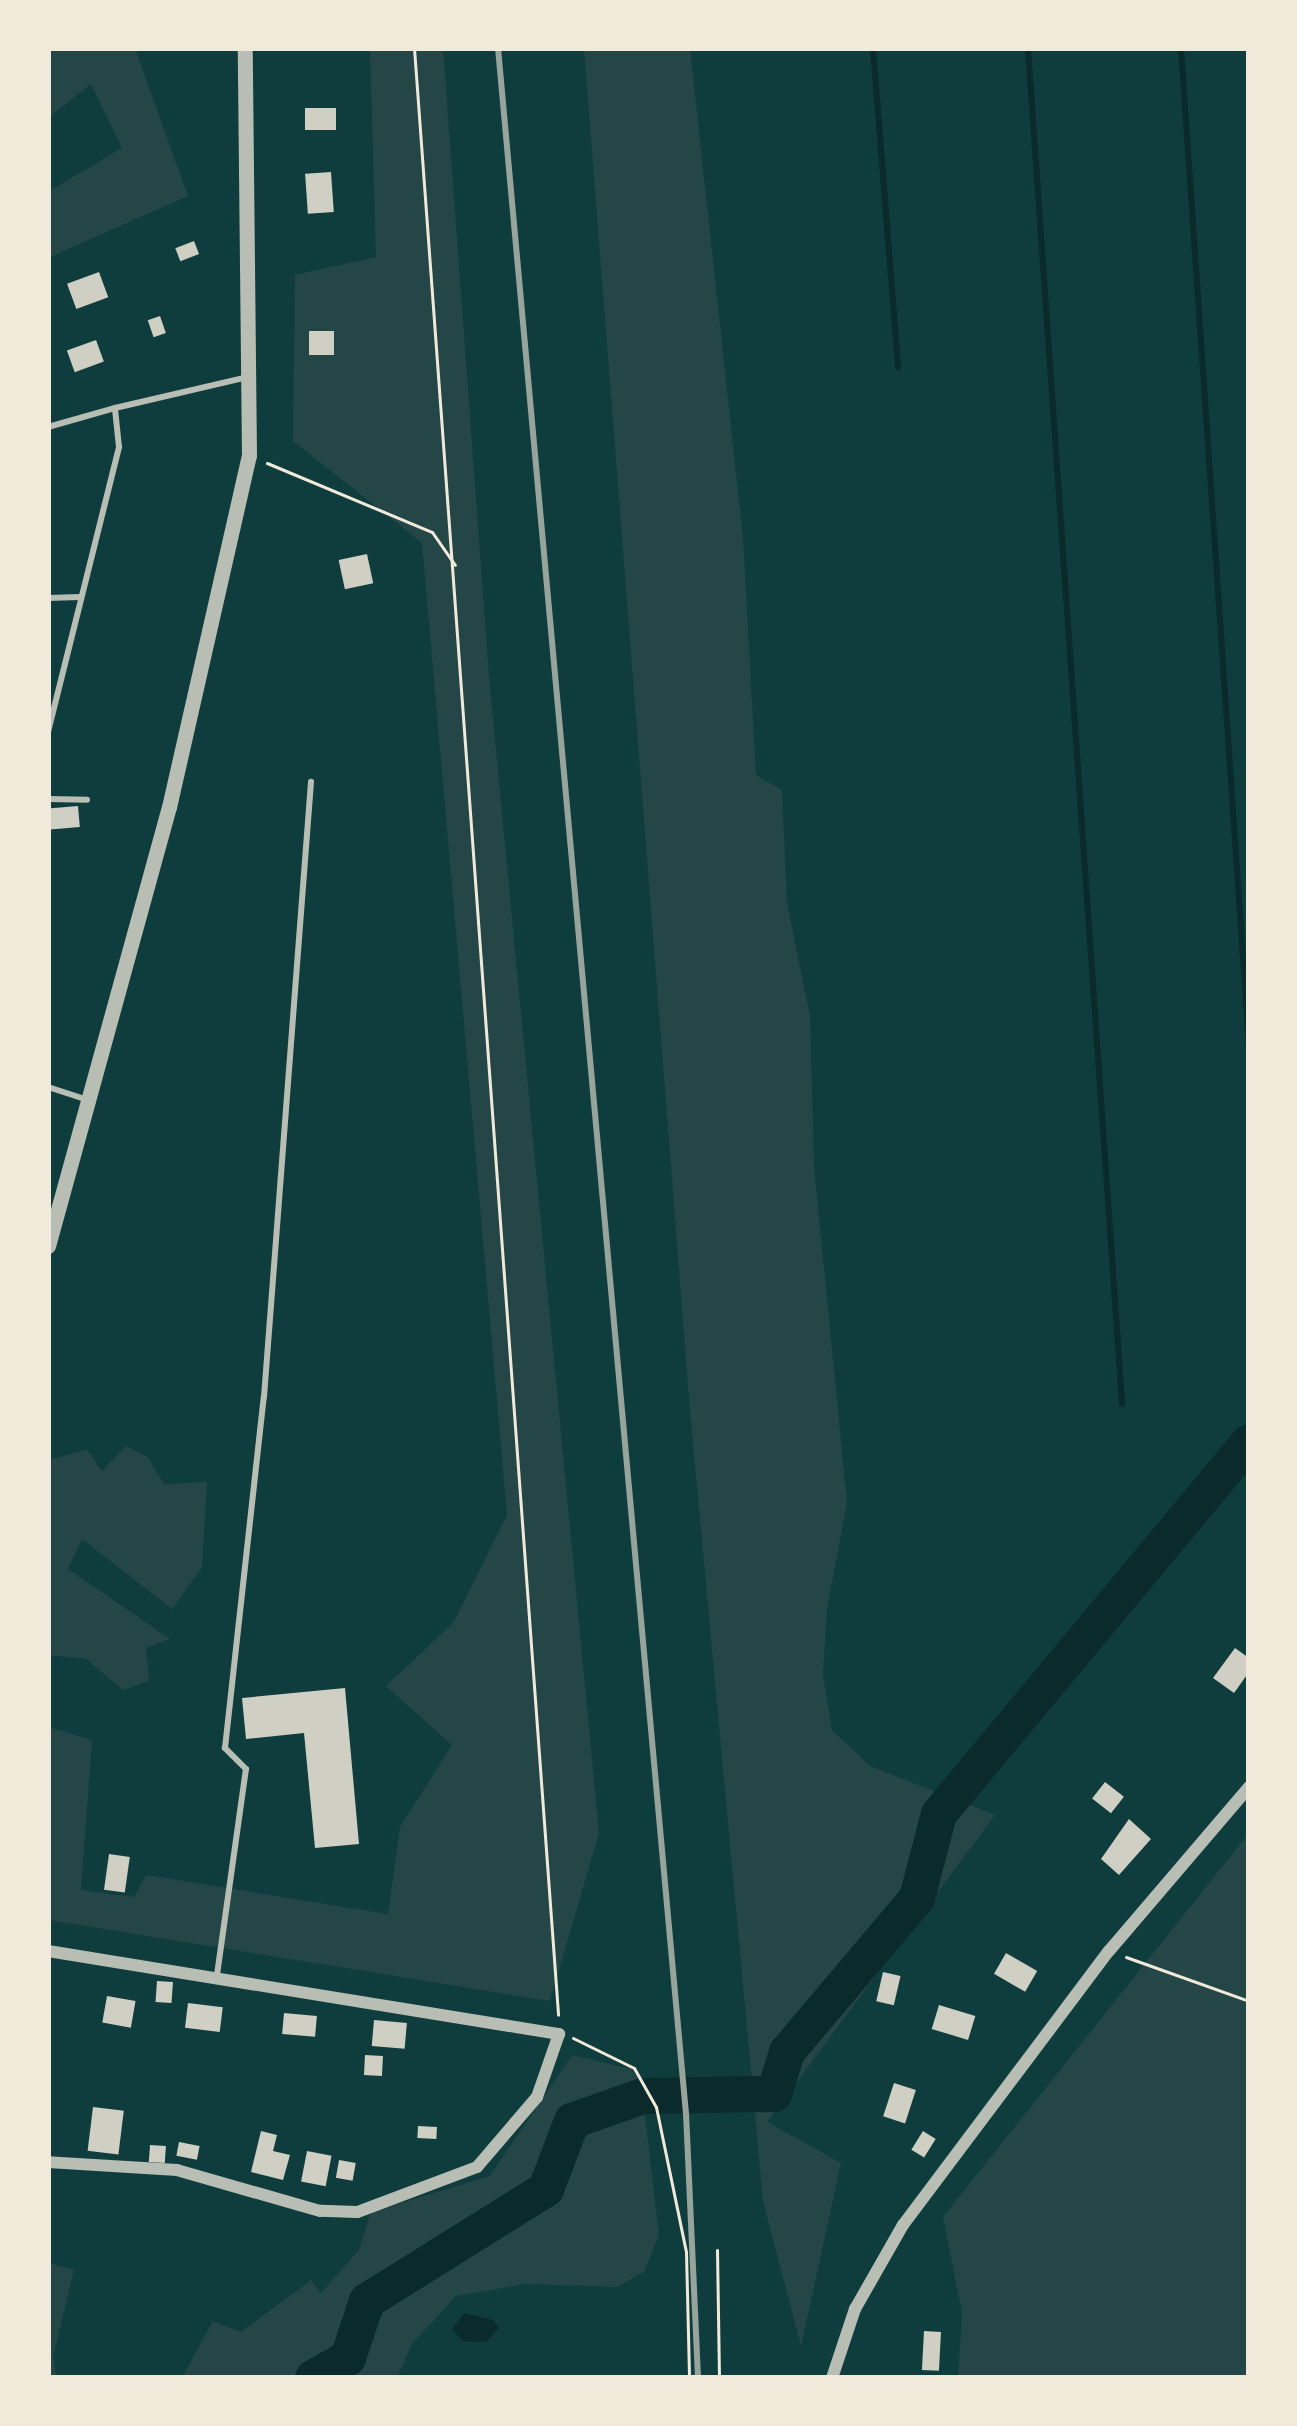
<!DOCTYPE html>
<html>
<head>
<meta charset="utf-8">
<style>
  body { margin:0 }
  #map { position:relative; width:1297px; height:2426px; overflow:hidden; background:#0f3d3e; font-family:"DM Sans",sans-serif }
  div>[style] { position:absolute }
  .green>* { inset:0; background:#244646 }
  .water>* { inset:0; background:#0a2a2b }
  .stream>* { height:6px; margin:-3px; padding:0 3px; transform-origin:3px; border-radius:3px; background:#0a2a2b }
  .river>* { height:36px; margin:-18px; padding:0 18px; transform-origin:18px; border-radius:18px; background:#0a2a2b }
  .building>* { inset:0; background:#cfcfc3; transform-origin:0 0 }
  .path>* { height:3px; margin:-1.5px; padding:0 1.5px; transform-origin:1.5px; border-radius:1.5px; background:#f1e9da }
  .service>* { height:6px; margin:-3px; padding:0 3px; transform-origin:3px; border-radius:3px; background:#b8beb3 }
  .minor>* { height:12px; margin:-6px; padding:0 6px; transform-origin:6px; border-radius:6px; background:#b8beb3 }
  .tertiary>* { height:15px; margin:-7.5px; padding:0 7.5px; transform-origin:7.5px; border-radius:7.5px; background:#b8beb3 }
  .rail>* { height:6px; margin:-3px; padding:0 3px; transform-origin:3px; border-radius:3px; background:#97a49c }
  span { translate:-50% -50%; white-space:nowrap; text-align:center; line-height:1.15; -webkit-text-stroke:9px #f1e9da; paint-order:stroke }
  .frame { position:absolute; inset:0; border:51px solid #f1e9da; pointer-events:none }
</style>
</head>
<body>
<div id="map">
  <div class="green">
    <div style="clip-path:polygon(48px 48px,135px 48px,188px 196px,48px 258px,48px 192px,122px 148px,91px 84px,48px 118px)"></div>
    <div style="clip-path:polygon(370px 48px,443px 48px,489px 676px,599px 1833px,550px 2001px,48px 1920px,48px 1727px,92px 1740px,81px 1890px,134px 1897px,146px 1875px,388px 1914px,400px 1827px,452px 1745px,386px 1686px,454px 1622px,507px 1515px,422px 543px,293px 441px,295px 275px,376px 257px)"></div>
    <div style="clip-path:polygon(584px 48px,690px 48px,743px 538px,756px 775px,782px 790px,787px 903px,810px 1016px,814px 1166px,847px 1503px,827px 1608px,823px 1674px,832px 1730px,870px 1766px,995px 1815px,767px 2122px,841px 2163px,801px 2346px,763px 2201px,690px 1411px)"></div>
    <div style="clip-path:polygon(126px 1446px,148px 1457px,164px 1484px,207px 1482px,202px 1567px,172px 1609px,82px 1539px,68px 1569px,170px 1639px,146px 1648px,149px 1681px,123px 1690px,86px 1659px,48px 1655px,48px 1460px,87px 1450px,102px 1471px)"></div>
    <div style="clip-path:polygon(1249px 1833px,1249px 2378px,958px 2378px,962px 2313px,943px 2217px)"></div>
    <div style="clip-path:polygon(572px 2055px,631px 2069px,641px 2083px,659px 2235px,644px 2272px,617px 2287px,526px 2284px,456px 2296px,412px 2344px,397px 2378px,182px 2378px,213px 2321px,241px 2332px,311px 2280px,321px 2293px,359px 2250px,371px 2212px,490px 2176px)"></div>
    <div style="clip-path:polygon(48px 2263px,74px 2270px,53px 2357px,57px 2378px,48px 2378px)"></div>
  </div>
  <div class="water">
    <div style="clip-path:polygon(464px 2313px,493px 2320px,499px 2328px,486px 2342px,463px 2341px,452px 2329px)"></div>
  </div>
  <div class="stream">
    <div style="left:873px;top:48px;width:320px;rotate:85.5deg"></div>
    <div style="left:1028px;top:48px;width:1359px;rotate:86.03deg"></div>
    <div style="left:1181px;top:48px;width:999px;rotate:86.1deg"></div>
  </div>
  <div class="river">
    <div style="left:313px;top:2378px;width:40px;rotate:-29.7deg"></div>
    <div style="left:348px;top:2358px;width:60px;rotate:-71.6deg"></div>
    <div style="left:367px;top:2301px;width:211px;rotate:-32deg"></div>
    <div style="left:546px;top:2189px;width:73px;rotate:-69.1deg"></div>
    <div style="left:572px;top:2121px;width:75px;rotate:-19.4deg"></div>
    <div style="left:643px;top:2096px;width:131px;rotate:-0.9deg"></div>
    <div style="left:774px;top:2094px;width:44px;rotate:-72.8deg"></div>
    <div style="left:787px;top:2052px;width:202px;rotate:-49.8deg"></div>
    <div style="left:917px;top:1898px;width:87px;rotate:-75.3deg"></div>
    <div style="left:939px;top:1814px;width:484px;rotate:-50.2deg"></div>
  </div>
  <div class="building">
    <div style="left:305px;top:108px;width:31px;height:22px"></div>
    <div style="left:331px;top:172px;width:40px;height:26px;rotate:86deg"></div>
    <div style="left:194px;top:241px;width:14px;height:20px;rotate:69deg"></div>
    <div style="left:99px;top:272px;width:27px;height:34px;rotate:70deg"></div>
    <div style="left:160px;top:316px;width:18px;height:13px;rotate:71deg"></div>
    <div style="left:309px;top:331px;width:25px;height:24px"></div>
    <div style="left:96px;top:340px;width:23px;height:31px;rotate:70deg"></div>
    <div style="left:367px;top:554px;width:30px;height:29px;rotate:78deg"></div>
    <div style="left:78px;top:806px;width:21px;height:30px;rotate:85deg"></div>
    <div style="clip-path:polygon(1235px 1648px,1249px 1658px,1249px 1672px,1234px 1693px,1213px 1678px)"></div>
    <div style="clip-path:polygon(345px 1688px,359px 1844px,315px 1848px,304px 1733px,246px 1739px,242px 1698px)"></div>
    <div style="left:1105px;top:1782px;width:24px;height:21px;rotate:38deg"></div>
    <div style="clip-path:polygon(1129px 1819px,1151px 1839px,1119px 1875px,1101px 1859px)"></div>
    <div style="left:109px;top:1854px;width:21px;height:36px;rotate:8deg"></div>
    <div style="left:1006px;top:1953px;width:36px;height:24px;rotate:30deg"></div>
    <div style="left:883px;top:1972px;width:18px;height:30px;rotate:13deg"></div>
    <div style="left:157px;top:1981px;width:16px;height:21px;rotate:4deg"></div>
    <div style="left:107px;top:1996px;width:29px;height:27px;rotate:10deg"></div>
    <div style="left:188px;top:2003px;width:35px;height:25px;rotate:7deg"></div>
    <div style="left:939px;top:2005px;width:38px;height:25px;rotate:17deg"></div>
    <div style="left:284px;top:2013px;width:33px;height:21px;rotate:5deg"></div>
    <div style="left:374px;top:2020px;width:33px;height:26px;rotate:5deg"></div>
    <div style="left:365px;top:2055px;width:18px;height:20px;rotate:3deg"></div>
    <div style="left:894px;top:2083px;width:23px;height:35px;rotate:18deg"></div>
    <div style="left:93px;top:2107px;width:31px;height:44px;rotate:7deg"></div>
    <div style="left:418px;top:2126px;width:19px;height:12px;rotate:3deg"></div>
    <div style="clip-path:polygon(261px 2131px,277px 2135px,273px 2151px,290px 2155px,283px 2180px,251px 2172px)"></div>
    <div style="left:923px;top:2131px;width:15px;height:22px;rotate:32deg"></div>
    <div style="left:179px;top:2142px;width:21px;height:14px;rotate:11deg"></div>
    <div style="left:150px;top:2145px;width:16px;height:17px;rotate:4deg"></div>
    <div style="left:307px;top:2151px;width:25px;height:31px;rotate:11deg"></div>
    <div style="left:339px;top:2160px;width:17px;height:18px;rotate:10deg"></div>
    <div style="left:924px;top:2331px;width:17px;height:39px;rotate:3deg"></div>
  </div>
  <div class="path">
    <div style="left:414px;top:48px;width:1972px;rotate:85.81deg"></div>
    <div style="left:267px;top:463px;width:179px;rotate:22.7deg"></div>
    <div style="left:432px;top:532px;width:40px;rotate:55.1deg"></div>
    <div style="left:1126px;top:1957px;width:131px;rotate:19.7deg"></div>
    <div style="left:573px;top:2038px;width:68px;rotate:26.2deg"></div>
    <div style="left:634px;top:2068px;width:45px;rotate:60.6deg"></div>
    <div style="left:656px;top:2107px;width:148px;rotate:78.3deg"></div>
    <div style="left:686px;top:2252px;width:126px;rotate:88.6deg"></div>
    <div style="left:717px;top:2250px;width:128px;rotate:89.1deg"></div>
  </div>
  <div class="service">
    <div style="left:48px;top:427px;width:70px;rotate:-15.8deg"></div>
    <div style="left:48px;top:598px;width:32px;rotate:-2deg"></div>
    <div style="left:48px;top:732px;width:294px;rotate:-76deg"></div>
    <div style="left:119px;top:447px;width:39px;rotate:-96deg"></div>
    <div style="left:115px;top:408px;width:137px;rotate:-13.1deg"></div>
    <div style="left:48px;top:799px;width:39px;rotate:1deg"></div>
    <div style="left:48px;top:1087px;width:42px;rotate:18deg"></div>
    <div style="left:217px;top:1975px;width:208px;rotate:-82deg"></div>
    <div style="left:246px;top:1769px;width:30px;rotate:-135deg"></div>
    <div style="left:225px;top:1748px;width:353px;rotate:-83.7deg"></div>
    <div style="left:264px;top:1397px;width:617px;rotate:-85.63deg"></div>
  </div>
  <div class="minor">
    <div style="left:48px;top:1951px;width:518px;rotate:9.23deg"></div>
    <div style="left:559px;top:2034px;width:67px;rotate:109.2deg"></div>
    <div style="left:537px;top:2097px;width:92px;rotate:130.6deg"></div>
    <div style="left:477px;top:2167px;width:128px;rotate:159.4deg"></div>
    <div style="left:357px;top:2212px;width:37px;rotate:-178deg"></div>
    <div style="left:320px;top:2211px;width:149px;rotate:-164deg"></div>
    <div style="left:177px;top:2170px;width:129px;rotate:-176.5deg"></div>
    <div style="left:832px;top:2378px;width:73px;rotate:-71.6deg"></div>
    <div style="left:855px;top:2309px;width:97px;rotate:-60.3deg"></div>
    <div style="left:903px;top:2225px;width:343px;rotate:-53.1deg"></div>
    <div style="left:1109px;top:1951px;width:216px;rotate:-49.5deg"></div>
  </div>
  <div class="tertiary">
    <div style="left:48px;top:1246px;width:455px;rotate:-74.6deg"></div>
    <div style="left:169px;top:807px;width:360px;rotate:-77.2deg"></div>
    <div style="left:249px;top:456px;width:408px;rotate:-90.6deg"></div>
  </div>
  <div class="rail">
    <div style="left:498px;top:48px;width:2074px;rotate:84.8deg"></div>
    <div style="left:686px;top:2113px;width:265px;rotate:87.4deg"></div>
  </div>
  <div class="frame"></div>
</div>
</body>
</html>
